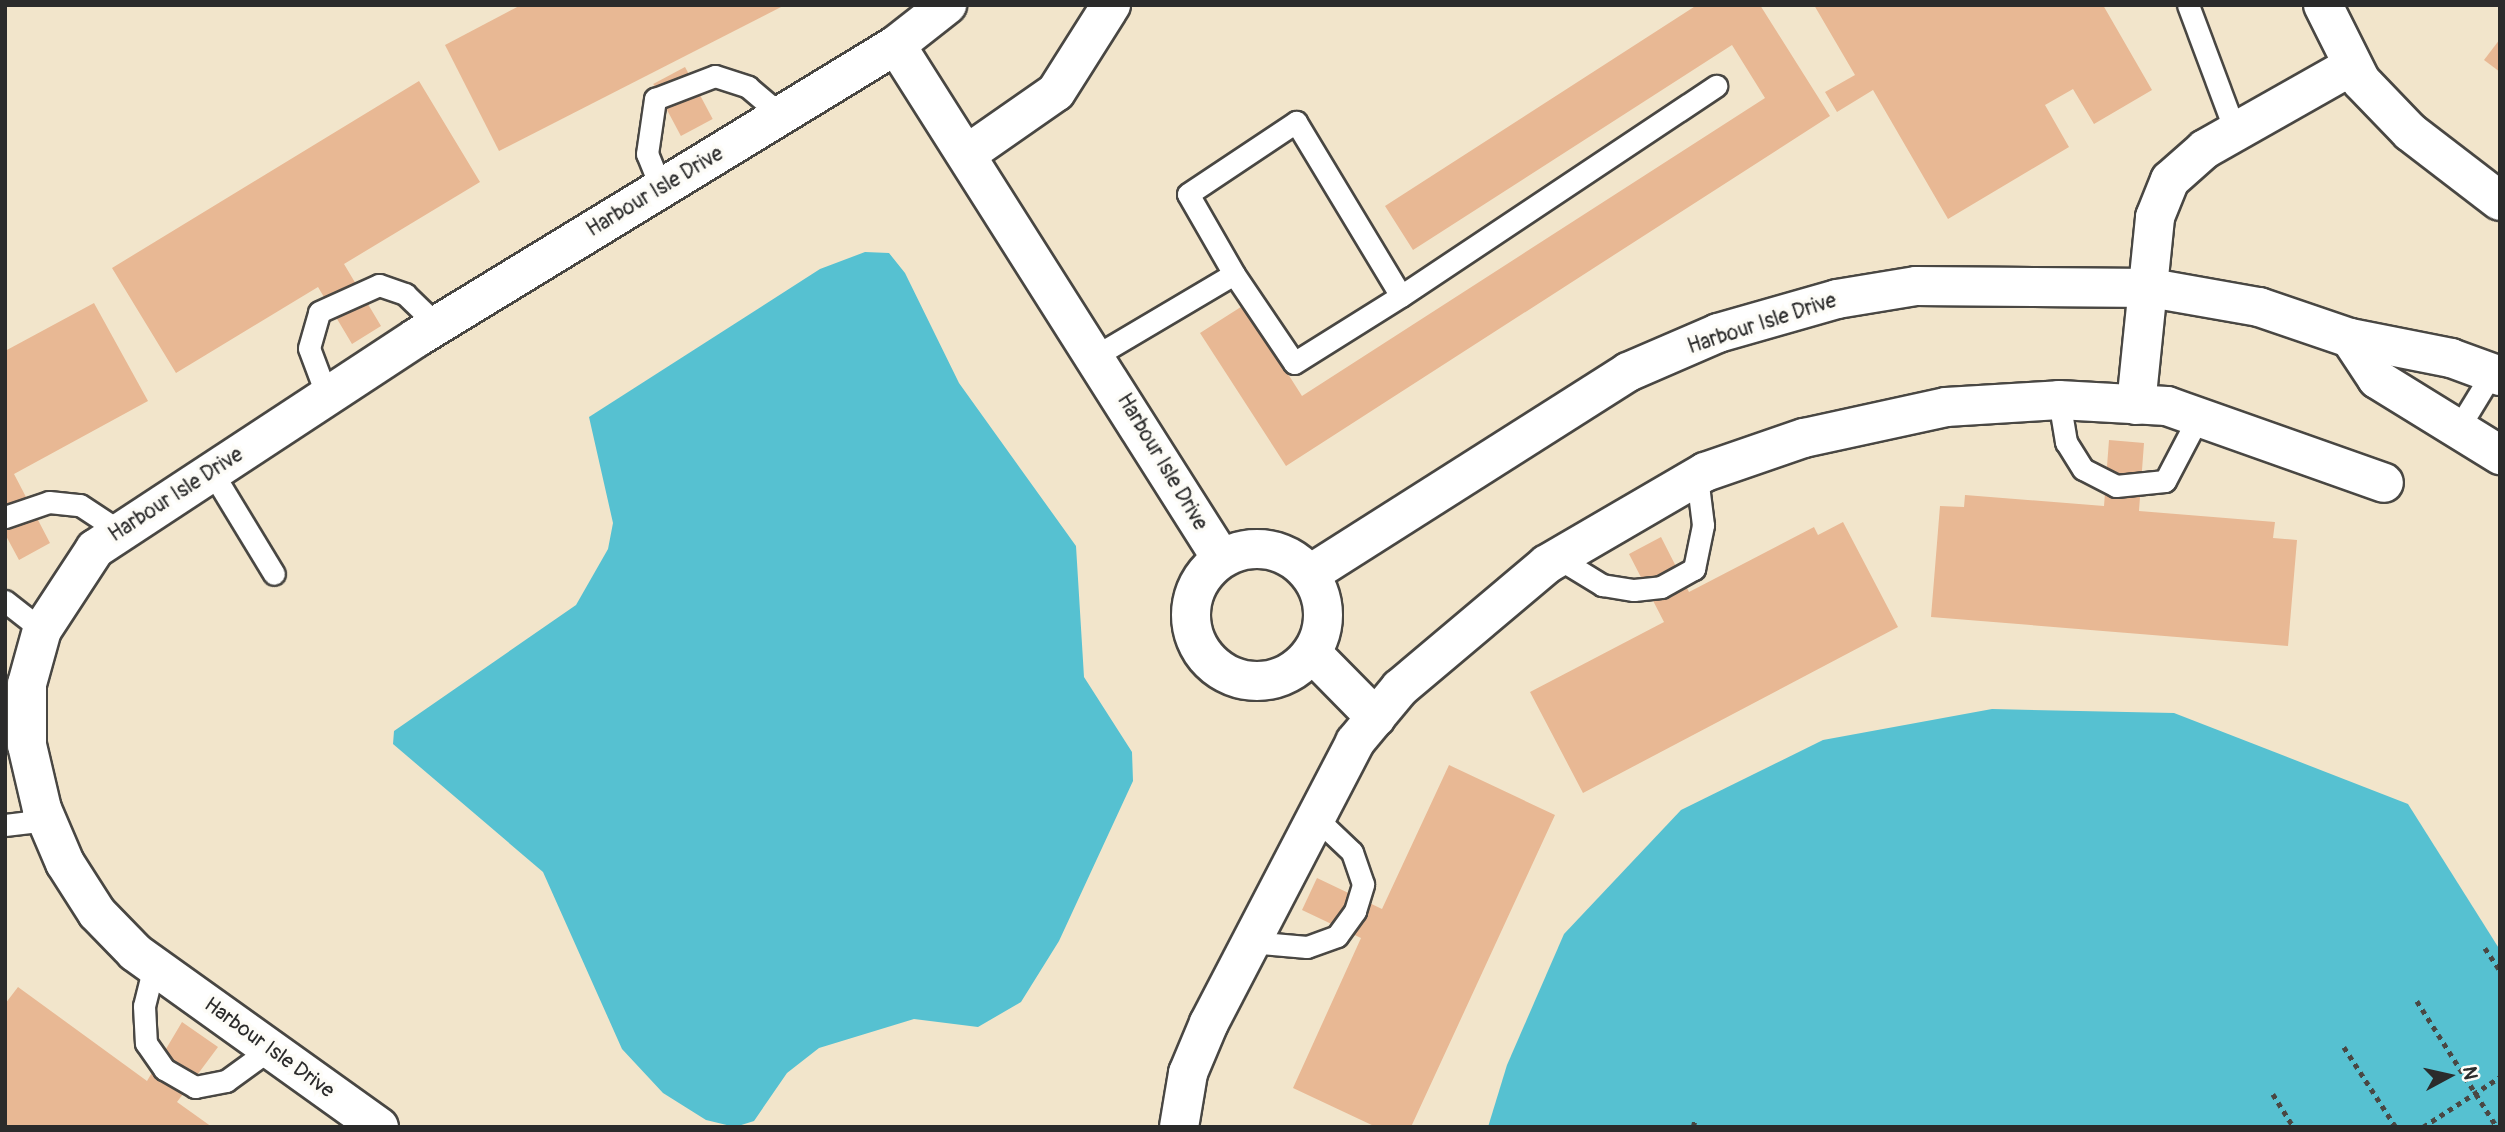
<!DOCTYPE html>
<html>
<head>
<meta charset="utf-8">
<style>
  body { margin:0 }
  #map { position:relative; width:2505px; height:1132px; overflow:hidden; background:#f2e5cb; font-family:Pangolin,sans-serif }
  div>[style] { position:absolute }
  .water>* { inset:0; background:#56c1d1 }
  .building>* { inset:0; background:#e8b894; transform-origin:0 0 }
  .path>* { height:4.5px; margin-top:-2.25px; transform-origin:0; background:repeating-linear-gradient(90deg,#494743 0 5px,transparent 0 10px) }
  .roads { filter:drop-shadow(2px 0 #494743) drop-shadow(-2px 0 #494743) drop-shadow(0 2px #494743) drop-shadow(0 -2px #494743) }
  .lane>* { height:21px; margin:-10.5px; padding:0 10.5px; transform-origin:10.5px; border-radius:10.5px; background:#fff }
  .street>* { height:38px; margin:-19px; padding:0 19px; transform-origin:19px; border-radius:19px; background:#fff }
  .street>.ring { margin:-19px; padding:0; box-sizing:content-box; background:none; border:38px solid #fff; border-radius:50% }
  span { translate:-50% -50%; white-space:nowrap; text-align:center; line-height:1.15; -webkit-text-stroke:7px #fdfcf7; paint-order:stroke }
  .street-label { font-size:21px; color:#2b2b2b }
  .frame { position:absolute; inset:0; border:7px solid #2b2b2b; pointer-events:none }
  .north { position:absolute; left:2414px; top:1041px; width:70px; height:70px; -webkit-text-stroke:5px #fdfcf7; paint-order:stroke; rotate:82deg; font-size:19px; font-weight:700; line-height:28px; text-align:center; color:#2b2b2b }
  .north::after { content:''; display:block; margin:auto; width:24px; height:32px; background:#2b2b2b; clip-path:polygon(50% 0,100% 100%,50% 72%,0 100%) }
</style>
</head>
<body>
<div id="map">
  <div class="water">
    <div style="clip-path:polygon(865px 252px,889px 253px,905px 273px,959px 383px,1076px 546px,1084px 677px,1132px 752px,1133px 781px,1059px 941px,1021px 1002px,978px 1027px,914px 1019px,819px 1048px,787px 1073px,754px 1121px,735px 1127px,706px 1120px,663px 1093px,622px 1049px,543px 872px,393px 744px,394px 731px,576px 605px,608px 549px,613px 523px,589px 417px,820px 269px)"></div>
    <div style="clip-path:polygon(1992px 709px,2174px 713px,2408px 804px,2500px 950px,2500px 1127px,1488px 1127px,1507px 1065px,1564px 934px,1681px 810px,1823px 740px)"></div>
  </div>
  <div class="building">
    <div style="clip-path:polygon(521px 5px,785px 5px,499px 151px,445px 45px)"></div>
    <div style="clip-path:polygon(1697px 5px,1760px 5px,1830px 116px,1286px 466px,1200px 333px,1244px 305px,1302px 396px,1765px 98px,1732px 45px,1413px 250px,1385px 206px)"></div>
    <div style="clip-path:polygon(1814px 5px,2103px 5px,2152px 90px,2094px 124px,2073px 89px,2045px 105px,2069px 147px,1948px 219px,1873px 90px,1837px 112px,1825px 92px,1855px 75px)"></div>
    <div style="clip-path:polygon(2500px 39px,2500px 72px,2484px 60px)"></div>
    <div style="left:685px;top:67px;width:59px;height:36px;rotate:62deg"></div>
    <div style="clip-path:polygon(419px 81px,480px 182px,344px 264px,381px 326px,352px 344px,318px 287px,176px 373px,112px 268px)"></div>
    <div style="clip-path:polygon(94px 303px,148px 401px,14px 474px,50px 543px,19px 560px,5px 534px,5px 351px)"></div>
    <div style="clip-path:polygon(2109px 440px,2144px 443px,2139px 511px,2275px 522px,2273px 538px,2297px 540px,2288px 646px,1931px 617px,1940px 506px,1964px 507px,1965px 495px,2104px 506px)"></div>
    <div style="clip-path:polygon(1843px 522px,1898px 627px,1583px 793px,1530px 692px,1664px 622px,1629px 554px,1661px 537px,1689px 592px,1814px 527px,1818px 535px)"></div>
    <div style="clip-path:polygon(1449px 765px,1555px 815px,1411px 1127px,1376px 1127px,1293px 1088px,1361px 938px,1302px 910px,1317px 878px,1382px 909px)"></div>
    <div style="clip-path:polygon(18px 987px,147px 1081px,182px 1022px,218px 1047px,177px 1102px,212px 1127px,7px 1127px,5px 1004px)"></div>
  </div>
  <div class="path">
    <div style="left:2485px;top:948px;width:27px;rotate:56deg"></div>
    <div style="left:2417px;top:1001px;width:149px;rotate:57.6deg"></div>
    <div style="left:2344px;top:1047px;width:95px;rotate:57deg"></div>
    <div style="left:2273px;top:1094px;width:39px;rotate:58deg"></div>
    <div style="left:1693px;top:1127px;width:8px;rotate:-76deg"></div>
    <div style="left:2423px;top:1127px;width:92px;rotate:-33deg"></div>
  </div>
  <div class="roads">
    <div class="lane">
      <div style="left:2188px;top:5px;width:134px;rotate:69.5deg"></div>
      <div style="left:661px;top:188px;width:37px;rotate:-112deg"></div>
      <div style="left:647px;top:154px;width:56px;rotate:-81.7deg"></div>
      <div style="left:655px;top:99px;width:64px;rotate:-21deg"></div>
      <div style="left:715px;top:76px;width:35px;rotate:18deg"></div>
      <div style="left:748px;top:87px;width:43px;rotate:40.3deg"></div>
      <div style="left:1234px;top:274px;width:107px;rotate:56deg"></div>
      <div style="left:1294px;top:363px;width:126px;rotate:-32.1deg"></div>
      <div style="left:1097px;top:355px;width:159px;rotate:-30.6deg"></div>
      <div style="left:1234px;top:274px;width:92px;rotate:-119.9deg"></div>
      <div style="left:1188px;top:194px;width:130px;rotate:-33.7deg"></div>
      <div style="left:1296px;top:122px;width:203px;rotate:58.9deg"></div>
      <div style="left:1401px;top:296px;width:379px;rotate:-33.7deg"></div>
      <div style="left:327px;top:396px;width:51px;rotate:-110.6deg"></div>
      <div style="left:309px;top:348px;width:37px;rotate:-74deg"></div>
      <div style="left:319px;top:312px;width:66px;rotate:-24.2deg"></div>
      <div style="left:379px;top:285px;width:28px;rotate:19deg"></div>
      <div style="left:405px;top:294px;width:45px;rotate:44.1deg"></div>
      <div style="left:2059px;top:400px;width:43px;rotate:80.5deg"></div>
      <div style="left:2066px;top:442px;width:32px;rotate:58deg"></div>
      <div style="left:2083px;top:469px;width:37px;rotate:27deg"></div>
      <div style="left:2116px;top:486px;width:49px;rotate:-5.8deg"></div>
      <div style="left:2165px;top:481px;width:73px;rotate:-62.4deg"></div>
      <div style="left:2456px;top:432px;width:69px;rotate:-58.6deg"></div>
      <div style="left:212px;top:472px;width:119px;rotate:58.7deg"></div>
      <div style="left:5px;top:517px;width:46px;rotate:-18.8deg"></div>
      <div style="left:49px;top:502px;width:31px;rotate:6deg"></div>
      <div style="left:80px;top:505px;width:49px;rotate:33.4deg"></div>
      <div style="left:1558px;top:558px;width:52px;rotate:31.5deg"></div>
      <div style="left:1602px;top:585px;width:32px;rotate:9deg"></div>
      <div style="left:1634px;top:590px;width:27px;rotate:-6deg"></div>
      <div style="left:1661px;top:587px;width:38px;rotate:-29deg"></div>
      <div style="left:1694px;top:569px;width:45px;rotate:-78.4deg"></div>
      <div style="left:1703px;top:525px;width:48px;rotate:-97.1deg"></div>
      <div style="left:5px;top:601px;width:47px;rotate:38.1deg"></div>
      <div style="left:5px;top:825px;width:42px;rotate:-6.8deg"></div>
      <div style="left:1250px;top:942px;width:57px;rotate:5deg"></div>
      <div style="left:1307px;top:947px;width:32px;rotate:-20deg"></div>
      <div style="left:1337px;top:936px;width:31px;rotate:-54deg"></div>
      <div style="left:1355px;top:911px;width:28px;rotate:-73deg"></div>
      <div style="left:1363px;top:884px;width:34px;rotate:-109deg"></div>
      <div style="left:1352px;top:852px;width:54px;rotate:-136.5deg"></div>
      <div style="left:154px;top:966px;width:41px;rotate:104deg"></div>
      <div style="left:144px;top:1006px;width:37px;rotate:87deg"></div>
      <div style="left:146px;top:1043px;width:32px;rotate:55deg"></div>
      <div style="left:164px;top:1069px;width:36px;rotate:30deg"></div>
      <div style="left:195px;top:1087px;width:32px;rotate:-11deg"></div>
      <div style="left:226px;top:1081px;width:54px;rotate:-36deg"></div>
    </div>
    <div class="street">
      <div style="left:2323px;top:5px;width:85px;rotate:63.4deg"></div>
      <div style="left:2361px;top:81px;width:71px;rotate:46.1deg"></div>
      <div style="left:2410px;top:132px;width:113px;rotate:37.5deg"></div>
      <div style="left:896px;top:45px;width:607px;rotate:57.64deg"></div>
      <div style="left:967px;top:154px;width:108px;rotate:-34.9deg"></div>
      <div style="left:1056px;top:92px;width:103px;rotate:-57.7deg"></div>
      <div style="left:2350px;top:338px;width:49px;rotate:56.6deg"></div>
      <div style="left:2377px;top:379px;width:145px;rotate:31.7deg"></div>
      <div style="left:2136px;top:405px;width:189px;rotate:-84.2deg"></div>
      <div style="left:2155px;top:217px;width:40px;rotate:-68deg"></div>
      <div style="left:2170px;top:180px;width:47px;rotate:-41.5deg"></div>
      <div style="left:2205px;top:149px;width:169px;rotate:-29.5deg"></div>
      <div class="ring" style="left:1191px;top:549px;width:94px;height:94px"></div>
      <div style="left:1310px;top:574px;width:377px;rotate:-32.4deg"></div>
      <div style="left:1628px;top:372px;width:98px;rotate:-23.4deg"></div>
      <div style="left:1718px;top:333px;width:124px;rotate:-15.9deg"></div>
      <div style="left:1837px;top:299px;width:80px;rotate:-9.3deg"></div>
      <div style="left:1916px;top:286px;width:235px;rotate:0.5deg"></div>
      <div style="left:2151px;top:288px;width:110px;rotate:10deg"></div>
      <div style="left:2259px;top:307px;width:96px;rotate:18.8deg"></div>
      <div style="left:2350px;top:338px;width:103px;rotate:11.2deg"></div>
      <div style="left:2451px;top:358px;width:52px;rotate:20.2deg"></div>
      <div style="left:1312px;top:653px;width:91px;rotate:45.4deg"></div>
      <div style="left:379px;top:1127px;width:300px;rotate:-144.4deg"></div>
      <div style="left:135px;top:952px;width:54px;rotate:-134.3deg"></div>
      <div style="left:97px;top:913px;width:59px;rotate:-122.6deg"></div>
      <div style="left:65px;top:863px;width:59px;rotate:-113.1deg"></div>
      <div style="left:42px;top:809px;width:66px;rotate:-103.2deg"></div>
      <div style="left:27px;top:745px;width:61px;rotate:-90deg"></div>
      <div style="left:27px;top:684px;width:56px;rotate:-74.5deg"></div>
      <div style="left:42px;top:630px;width:97px;rotate:-56.8deg"></div>
      <div style="left:95px;top:549px;width:384px;rotate:-33.3deg"></div>
      <div style="left:416px;top:338px;width:562px;rotate:-31.4deg"></div>
      <div style="left:896px;top:45px;width:65px;rotate:-38.1deg"></div>
      <div style="left:1179px;top:1127px;width:55px;rotate:-80.5deg"></div>
      <div style="left:1188px;top:1073px;width:54px;rotate:-67.2deg"></div>
      <div style="left:1209px;top:1023px;width:317px;rotate:-62.5deg"></div>
      <div style="left:1355px;top:742px;width:70px;rotate:-50.2deg"></div>
      <div style="left:1400px;top:688px;width:192px;rotate:-40.1deg"></div>
      <div style="left:1547px;top:564px;width:183px;rotate:-30.2deg"></div>
      <div style="left:1705px;top:472px;width:105px;rotate:-19deg"></div>
      <div style="left:1804px;top:438px;width:145px;rotate:-12.3deg"></div>
      <div style="left:1946px;top:407px;width:113px;rotate:-3.5deg"></div>
      <div style="left:2059px;top:400px;width:108px;rotate:3.2deg"></div>
      <div style="left:2167px;top:406px;width:230px;rotate:19.5deg"></div>
    </div>
  </div>
  <div class="street-label">
    <span style="left:655px;top:192px;rotate:-31deg">Harbour Isle Drive</span>
    <span style="left:1762px;top:324px;rotate:-18deg">Harbour Isle Drive</span>
    <span style="left:1162px;top:462px;rotate:59deg">Harbour Isle Drive</span>
    <span style="left:176px;top:495px;rotate:-33deg">Harbour Isle Drive</span>
    <span style="left:269px;top:1048px;rotate:36deg">Harbour Isle Drive</span>
  </div>
  <div class="frame"></div>
  <div class="north">N</div>
</div>
</body>
</html>
